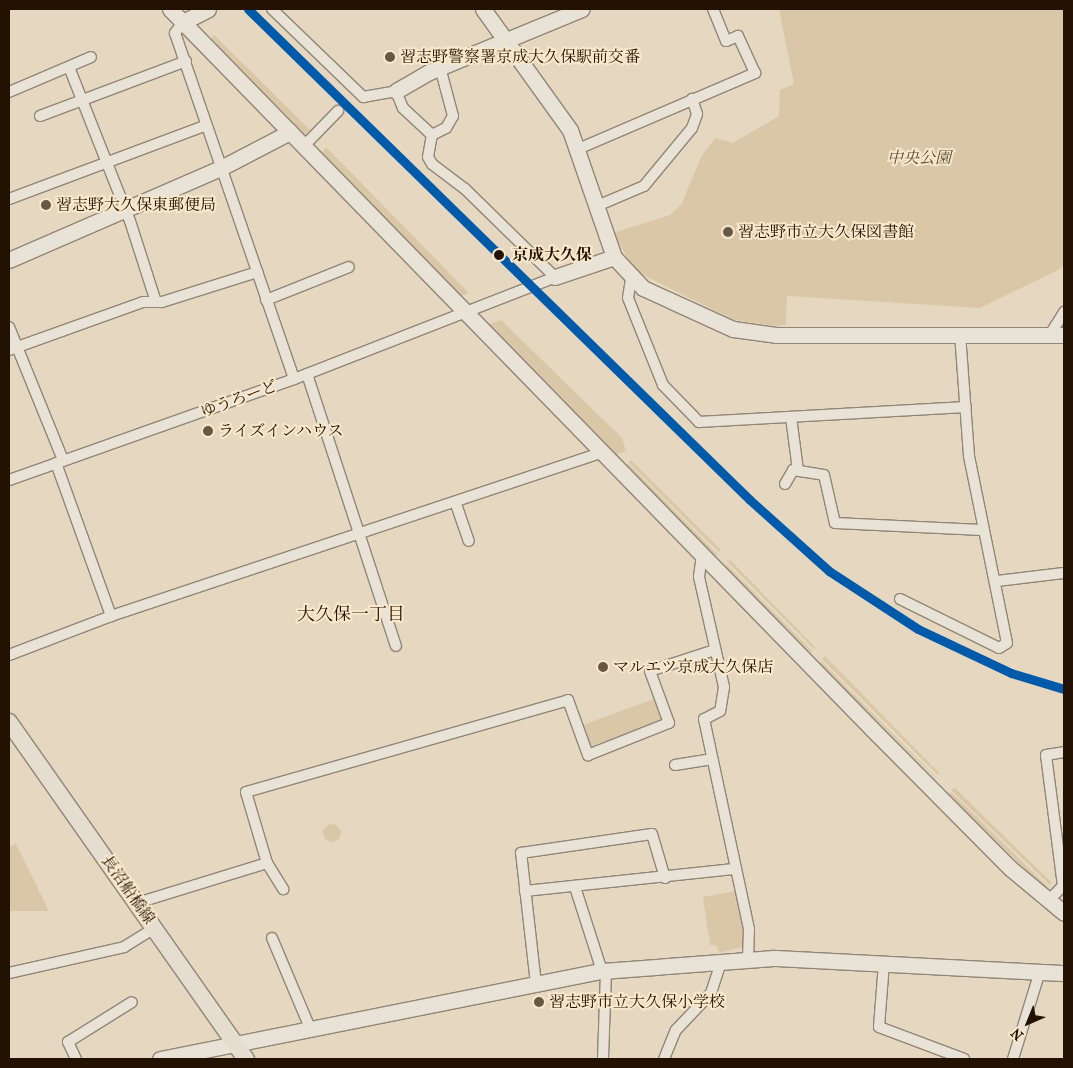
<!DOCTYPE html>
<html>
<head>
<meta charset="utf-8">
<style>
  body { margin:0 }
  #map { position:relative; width:1073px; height:1068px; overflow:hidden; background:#e6d8c0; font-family:"IM FELL French Canon","Noto Serif JP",serif }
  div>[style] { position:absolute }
  .green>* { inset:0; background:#dac7a7; transform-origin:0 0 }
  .round { border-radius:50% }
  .roads { filter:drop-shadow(1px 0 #908677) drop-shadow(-1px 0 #908677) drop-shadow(0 1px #908677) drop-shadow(0 -1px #908677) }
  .street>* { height:10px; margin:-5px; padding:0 5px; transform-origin:5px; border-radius:5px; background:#e9e2d6 }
  .secondary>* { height:15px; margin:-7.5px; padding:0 7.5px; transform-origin:7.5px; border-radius:7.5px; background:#e9e2d6 }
  .primary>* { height:16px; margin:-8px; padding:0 8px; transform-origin:8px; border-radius:8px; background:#e5ddd0 }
  .rail-1>* { height:9px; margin:-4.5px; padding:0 4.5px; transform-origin:4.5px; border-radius:4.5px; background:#005aaa }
  .dots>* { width:14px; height:14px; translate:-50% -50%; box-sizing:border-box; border:2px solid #f8e8cc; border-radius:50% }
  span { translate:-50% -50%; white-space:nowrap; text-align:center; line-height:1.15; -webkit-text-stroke:4px #f8e8cc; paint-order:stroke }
  .poi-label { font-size:16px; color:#231102 }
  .left { translate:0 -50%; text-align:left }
  .park-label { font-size:16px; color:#604c35; font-style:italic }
  .stop-label { font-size:16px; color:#231102; font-weight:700 }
  .street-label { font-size:16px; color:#231102 }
  .neighbourhood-label { font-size:18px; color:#231102 }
  .frame { position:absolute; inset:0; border:10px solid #231102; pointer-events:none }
  .north { position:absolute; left:1003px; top:998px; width:50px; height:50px; -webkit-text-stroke:4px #f8e8cc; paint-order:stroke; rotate:224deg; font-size:14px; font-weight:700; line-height:20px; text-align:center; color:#231102 }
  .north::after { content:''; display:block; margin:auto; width:18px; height:22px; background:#231102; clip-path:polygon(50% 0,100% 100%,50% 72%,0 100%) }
</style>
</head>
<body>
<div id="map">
  <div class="green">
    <div style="clip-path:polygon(779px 9px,1064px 9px,1064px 264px,1060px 269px,980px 308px,787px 296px,786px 325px,776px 326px,734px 320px,635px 271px,613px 233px,670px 215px,681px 205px,702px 155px,715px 138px,733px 143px,779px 116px,780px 90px,794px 84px)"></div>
    <div style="clip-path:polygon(214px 35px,310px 130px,305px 135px,211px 38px)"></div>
    <div style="clip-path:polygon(326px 147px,469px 293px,459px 297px,322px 153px)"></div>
    <div style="clip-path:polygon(501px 320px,622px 438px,626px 451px,615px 455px,493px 329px,490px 324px)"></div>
    <div style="left:631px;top:460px;width:127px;height:3px;rotate:45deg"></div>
    <div style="clip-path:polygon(628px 463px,717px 554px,715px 556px,626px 466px)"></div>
    <div style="clip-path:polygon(730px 560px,815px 647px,815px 650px,727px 561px)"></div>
    <div style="clip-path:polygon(727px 565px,812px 651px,811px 653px,725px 567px)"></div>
    <div style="clip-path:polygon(825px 656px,939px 773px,938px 775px,822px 659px)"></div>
    <div style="clip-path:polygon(821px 661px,935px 777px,935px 778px,819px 664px)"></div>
    <div style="left:654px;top:699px;width:23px;height:76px;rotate:70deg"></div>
    <div style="clip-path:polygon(955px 788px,1051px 882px,1050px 885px,951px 790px)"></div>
    <div style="clip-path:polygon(951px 792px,1047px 886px,1046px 889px,948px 795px)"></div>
    <div class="round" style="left:323px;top:824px;width:18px;height:18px"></div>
    <div style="clip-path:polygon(16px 844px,49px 911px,9px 911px,9px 847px)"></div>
    <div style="clip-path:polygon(736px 891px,746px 946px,719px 953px,717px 946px,710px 945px,703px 897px)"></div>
  </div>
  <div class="roads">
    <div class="street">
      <div style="left:272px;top:9px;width:127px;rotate:44deg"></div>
      <div style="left:363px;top:97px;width:34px;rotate:-10deg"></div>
      <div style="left:396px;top:91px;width:18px;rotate:68deg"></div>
      <div style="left:403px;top:108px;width:40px;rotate:43deg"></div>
      <div style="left:183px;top:22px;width:14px;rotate:126deg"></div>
      <div style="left:175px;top:33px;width:366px;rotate:71deg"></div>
      <div style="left:69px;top:67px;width:166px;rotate:68.4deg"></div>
      <div style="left:130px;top:221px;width:85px;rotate:72.2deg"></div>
      <div style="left:9px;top:92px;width:89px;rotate:-23.1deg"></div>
      <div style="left:40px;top:116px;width:156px;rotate:-20.6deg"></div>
      <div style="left:432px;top:135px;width:16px;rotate:-27deg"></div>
      <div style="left:446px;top:128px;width:14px;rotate:-60deg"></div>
      <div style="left:453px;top:116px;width:51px;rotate:-104.9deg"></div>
      <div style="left:304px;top:146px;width:49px;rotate:-45.8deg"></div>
      <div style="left:578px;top:149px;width:193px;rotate:-23.2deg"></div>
      <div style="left:755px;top:73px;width:41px;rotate:-114.7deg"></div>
      <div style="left:738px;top:36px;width:13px;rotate:157deg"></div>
      <div style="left:726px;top:41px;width:35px;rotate:-112deg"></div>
      <div style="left:9px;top:199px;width:211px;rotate:-20.5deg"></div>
      <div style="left:597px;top:206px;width:51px;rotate:-23.1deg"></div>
      <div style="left:644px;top:186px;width:75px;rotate:-50.4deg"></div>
      <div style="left:692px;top:128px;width:15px;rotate:-70deg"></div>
      <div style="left:697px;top:114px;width:16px;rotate:-108deg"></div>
      <div style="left:631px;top:279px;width:19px;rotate:99deg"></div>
      <div style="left:628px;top:298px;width:94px;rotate:68.1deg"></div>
      <div style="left:663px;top:385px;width:52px;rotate:45.8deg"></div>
      <div style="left:699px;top:422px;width:267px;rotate:-3.2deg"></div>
      <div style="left:266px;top:300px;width:89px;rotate:-21.7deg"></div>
      <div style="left:9px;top:327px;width:144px;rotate:67.9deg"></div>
      <div style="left:1051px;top:333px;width:25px;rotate:-58deg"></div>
      <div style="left:9px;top:350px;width:142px;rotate:-19.7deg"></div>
      <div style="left:143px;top:302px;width:19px"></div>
      <div style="left:162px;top:302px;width:100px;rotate:-17.5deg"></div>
      <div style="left:307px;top:374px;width:286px;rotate:71.9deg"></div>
      <div style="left:791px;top:417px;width:53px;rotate:82.5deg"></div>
      <div style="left:56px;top:463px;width:163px;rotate:70.2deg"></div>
      <div style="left:9px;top:480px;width:302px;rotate:-19.5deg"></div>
      <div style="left:294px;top:379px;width:280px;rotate:-21.3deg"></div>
      <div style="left:555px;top:277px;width:126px;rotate:-135.6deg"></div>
      <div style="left:465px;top:189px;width:41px;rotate:-142.9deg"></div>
      <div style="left:432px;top:164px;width:8px;rotate:-120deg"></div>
      <div style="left:428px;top:157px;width:22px;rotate:-80deg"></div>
      <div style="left:785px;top:484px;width:16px;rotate:-60deg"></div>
      <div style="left:793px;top:470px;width:31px;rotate:9deg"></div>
      <div style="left:824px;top:475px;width:49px;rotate:77.1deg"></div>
      <div style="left:835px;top:523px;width:147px;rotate:2.7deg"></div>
      <div style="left:456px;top:504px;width:39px;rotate:71deg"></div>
      <div style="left:702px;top:555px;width:22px;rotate:98deg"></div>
      <div style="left:699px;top:577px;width:113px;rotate:77.2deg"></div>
      <div style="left:724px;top:687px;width:24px;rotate:99deg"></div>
      <div style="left:720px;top:711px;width:18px;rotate:153deg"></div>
      <div style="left:704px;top:719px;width:215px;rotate:77.9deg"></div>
      <div style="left:749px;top:929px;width:30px;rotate:92deg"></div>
      <div style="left:997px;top:581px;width:67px;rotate:-6.8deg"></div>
      <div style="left:900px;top:599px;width:110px;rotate:26.3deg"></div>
      <div style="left:999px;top:648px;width:9px;rotate:-32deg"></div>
      <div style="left:1007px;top:643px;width:191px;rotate:-101.5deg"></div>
      <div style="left:969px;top:456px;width:122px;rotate:-94.2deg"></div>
      <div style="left:9px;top:655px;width:109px;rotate:-20.9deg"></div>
      <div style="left:111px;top:616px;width:519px;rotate:-18.43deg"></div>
      <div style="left:675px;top:765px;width:38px;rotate:-9deg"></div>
      <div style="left:267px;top:863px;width:74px;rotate:-106.5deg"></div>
      <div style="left:246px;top:792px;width:335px;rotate:-15.9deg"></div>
      <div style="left:568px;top:700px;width:59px;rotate:70deg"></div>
      <div style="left:588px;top:755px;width:87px;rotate:-21.6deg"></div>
      <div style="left:669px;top:723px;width:55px;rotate:-110.1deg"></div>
      <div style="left:650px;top:671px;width:68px;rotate:-17.9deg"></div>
      <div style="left:575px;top:887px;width:88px;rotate:72.2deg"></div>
      <div style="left:525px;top:891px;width:212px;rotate:-6deg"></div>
      <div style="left:1048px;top:901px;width:21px;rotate:-45deg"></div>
      <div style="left:1063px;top:886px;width:132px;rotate:-97.4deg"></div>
      <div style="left:1046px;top:755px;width:18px;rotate:-9deg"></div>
      <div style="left:137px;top:903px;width:136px;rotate:-17.1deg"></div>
      <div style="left:267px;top:863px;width:31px;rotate:58deg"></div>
      <div style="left:272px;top:938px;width:98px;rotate:67.1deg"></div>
      <div style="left:884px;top:963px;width:64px;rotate:94.5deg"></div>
      <div style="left:879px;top:1027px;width:91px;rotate:20.6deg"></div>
      <div style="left:9px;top:973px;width:118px;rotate:-12.7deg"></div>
      <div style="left:124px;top:947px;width:36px;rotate:-32deg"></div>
      <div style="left:536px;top:984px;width:132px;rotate:-96.5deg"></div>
      <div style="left:521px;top:853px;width:132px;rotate:-8.3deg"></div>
      <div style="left:652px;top:834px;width:46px;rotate:73.5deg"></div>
      <div style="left:603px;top:1058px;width:87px;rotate:-88deg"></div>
      <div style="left:76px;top:1059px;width:19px;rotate:-115deg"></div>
      <div style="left:68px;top:1042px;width:75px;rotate:-32deg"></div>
      <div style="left:664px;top:1059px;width:31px;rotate:-68deg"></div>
      <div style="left:676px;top:1030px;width:51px;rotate:-46.6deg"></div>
      <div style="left:711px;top:993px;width:32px;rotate:-72deg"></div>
      <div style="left:1013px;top:1059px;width:92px;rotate:-72.9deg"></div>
    </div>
    <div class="secondary">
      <div style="left:170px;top:9px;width:1014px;rotate:45.72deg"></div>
      <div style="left:878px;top:735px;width:187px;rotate:45.2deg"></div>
      <div style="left:1010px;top:868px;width:70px;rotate:39.8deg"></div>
      <div style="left:483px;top:9px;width:149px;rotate:54.3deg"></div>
      <div style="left:570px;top:130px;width:134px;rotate:70.9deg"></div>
      <div style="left:614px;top:257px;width:42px;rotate:46.9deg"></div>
      <div style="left:643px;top:288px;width:99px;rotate:24.5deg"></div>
      <div style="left:733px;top:329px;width:43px;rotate:7.9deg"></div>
      <div style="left:776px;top:335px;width:288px"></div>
      <div style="left:183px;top:22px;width:28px;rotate:-27deg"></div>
      <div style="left:396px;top:91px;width:38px;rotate:-30deg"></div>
      <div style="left:429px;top:72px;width:165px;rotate:-22.4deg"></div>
      <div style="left:9px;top:260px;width:231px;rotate:-23.5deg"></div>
      <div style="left:221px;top:168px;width:78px;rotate:-27.6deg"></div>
      <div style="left:555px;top:277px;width:62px;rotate:-18.7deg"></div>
      <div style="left:160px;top:1059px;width:451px;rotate:-11.3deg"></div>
      <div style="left:602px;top:971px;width:172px;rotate:-4.3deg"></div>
      <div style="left:774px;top:958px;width:290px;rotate:3deg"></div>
    </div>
    <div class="primary">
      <div style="left:9px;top:722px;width:412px;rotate:54.9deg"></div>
    </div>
  </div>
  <div class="rail-1">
    <div style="left:248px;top:9px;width:702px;rotate:44.37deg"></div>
    <div style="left:750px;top:500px;width:106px;rotate:41.9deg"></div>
    <div style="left:829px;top:571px;width:106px;rotate:33.1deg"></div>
    <div style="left:918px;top:629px;width:103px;rotate:25.3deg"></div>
    <div style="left:1011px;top:673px;width:55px;rotate:16.8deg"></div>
  </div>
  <div class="dots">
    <div style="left:390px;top:57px;background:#675744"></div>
    <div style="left:46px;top:205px;background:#675744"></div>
    <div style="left:728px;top:232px;background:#675744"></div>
    <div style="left:499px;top:255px;background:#231102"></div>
    <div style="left:208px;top:431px;background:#675744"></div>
    <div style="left:603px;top:667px;background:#675744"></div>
    <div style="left:539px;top:1002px;background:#675744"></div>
  </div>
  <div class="poi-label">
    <span class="left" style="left:400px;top:57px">習志野警察署京成大久保駅前交番</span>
    <span class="left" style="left:56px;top:205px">習志野大久保東郵便局</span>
    <span class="left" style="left:738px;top:232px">習志野市立大久保図書館</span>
    <span class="left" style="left:218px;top:431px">ライズインハウス</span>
    <span class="left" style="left:613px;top:667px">マルエツ京成大久保店</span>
    <span class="left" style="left:549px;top:1002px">習志野市立大久保小学校</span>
  </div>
  <div class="park-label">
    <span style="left:919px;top:158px">中央公園</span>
  </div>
  <div class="stop-label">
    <span class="left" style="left:512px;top:255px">京成大久保</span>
  </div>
  <div class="street-label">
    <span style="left:239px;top:399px;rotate:-20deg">ゆうろーど</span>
    <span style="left:128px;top:890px;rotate:55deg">長沼船橋線</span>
  </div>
  <div class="neighbourhood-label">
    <span style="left:351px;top:615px">大久保一丁目</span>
  </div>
  <div class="frame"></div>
  <div class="north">N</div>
</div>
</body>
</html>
